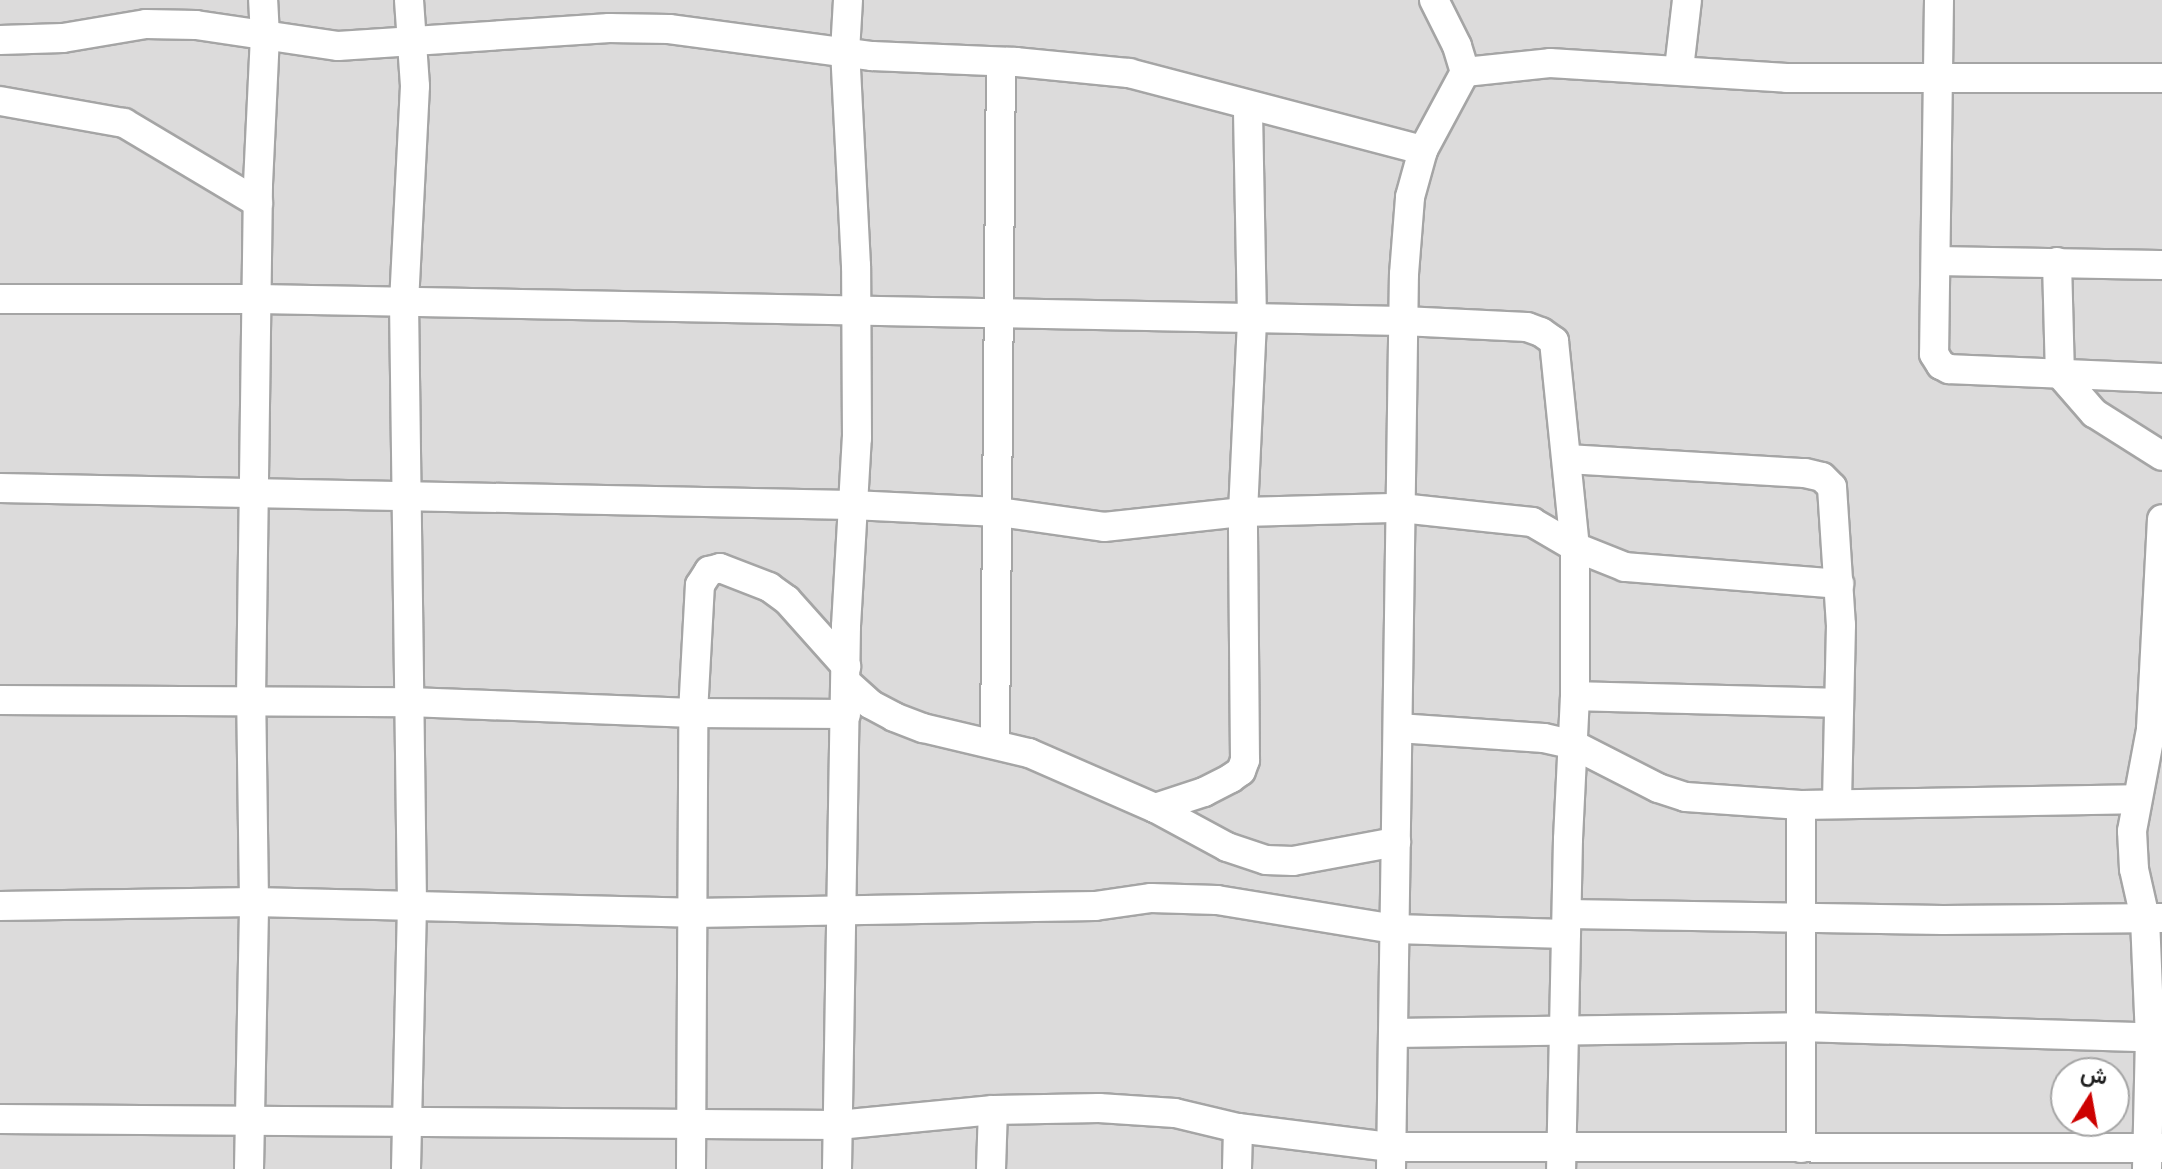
<!DOCTYPE html>
<html>
<head>
<meta charset="utf-8">
<style>
  body { margin:0 }
  #map { position:relative; width:2162px; height:1169px; overflow:hidden; background:#f0ece4; font-family:"Nunito Sans",Vazirmatn,sans-serif }
  div>[style] { position:absolute }
  .residential>* { inset:0; background:#dcdbdb }
  .roads { filter:drop-shadow(2px 0 #a5a5a5) drop-shadow(-2px 0 #a5a5a5) drop-shadow(0 2px #a5a5a5) drop-shadow(0 -2px #a5a5a5) }
  .minor>* { height:28px; margin:-14px; padding:0 14px; transform-origin:14px; border-radius:14px; background:#fff }
  span { translate:-50% -50%; white-space:nowrap; text-align:center; line-height:1.15; -webkit-text-stroke:7px #fff; paint-order:stroke }
  .north { position:absolute; left:2050px; top:1057px; width:80px; height:80px; box-sizing:border-box; background:#fff; border:2px solid #a5a5a5; border-radius:50%; rotate:11deg; font-size:22px; font-weight:700; line-height:32px; text-align:center; color:#1e1e1e }
  .north::after { content:''; display:block; margin:auto; width:28px; height:36px; background:#cd0100; clip-path:polygon(50% 0,100% 100%,50% 72%,0 100%) }
</style>
</head>
<body>
<div id="map">
  <div class="residential">
    <div style="clip-path:polygon(evenodd,0 0,2162px 0,2162px 1169px,0 1169px,0 0,2066px 1073px,2114px 1073px,2114px 1121px,2066px 1121px,2066px 1073px)"></div>
  </div>
  <div class="roads">
    <div class="minor">
      <div style="left:1434px;top:0;width:51px;rotate:63.4deg"></div>
      <div style="left:1457px;top:46px;width:27px;rotate:73deg"></div>
      <div style="left:1939px;top:0;width:354px;rotate:90.8deg"></div>
      <div style="left:1934px;top:354px;width:13px;rotate:58deg"></div>
      <div style="left:1941px;top:365px;width:9px;rotate:27deg"></div>
      <div style="left:1949px;top:369px;width:213px;rotate:2.4deg"></div>
      <div style="left:0;top:40px;width:63px;rotate:-1.8deg"></div>
      <div style="left:63px;top:38px;width:84px;rotate:-9.6deg"></div>
      <div style="left:146px;top:24px;width:50px;rotate:1.1deg"></div>
      <div style="left:196px;top:25px;width:144px;rotate:8.4deg"></div>
      <div style="left:338px;top:46px;width:272px;rotate:-3.8deg"></div>
      <div style="left:609px;top:28px;width:60px;rotate:1deg"></div>
      <div style="left:669px;top:29px;width:205px;rotate:7.6deg"></div>
      <div style="left:872px;top:56px;width:144px;rotate:2.4deg"></div>
      <div style="left:1016px;top:62px;width:114px;rotate:5.6deg"></div>
      <div style="left:1129px;top:73px;width:304px;rotate:14.7deg"></div>
      <div style="left:1679px;top:69px;width:69px;rotate:-83.4deg"></div>
      <div style="left:0;top:101px;width:126px;rotate:10.1deg"></div>
      <div style="left:124px;top:123px;width:156px;rotate:30.8deg"></div>
      <div style="left:1936px;top:261px;width:226px;rotate:1deg"></div>
      <div style="left:2057px;top:262px;width:112px;rotate:88.5deg"></div>
      <div style="left:2060px;top:374px;width:52px;rotate:48.9deg"></div>
      <div style="left:2094px;top:413px;width:80px;rotate:32.3deg"></div>
      <div style="left:0;top:299px;width:258px"></div>
      <div style="left:258px;top:299px;width:1145px;rotate:1.1deg"></div>
      <div style="left:1403px;top:321px;width:124px;rotate:2.8deg"></div>
      <div style="left:1527px;top:327px;width:15px;rotate:20deg"></div>
      <div style="left:1541px;top:332px;width:16px;rotate:35deg"></div>
      <div style="left:1554px;top:341px;width:207px;rotate:84.2deg"></div>
      <div style="left:1575px;top:547px;width:149px;rotate:90deg"></div>
      <div style="left:1575px;top:696px;width:143px;rotate:92.8deg"></div>
      <div style="left:1568px;top:839px;width:330px;rotate:91.2deg"></div>
      <div style="left:1567px;top:459px;width:238px;rotate:3.4deg"></div>
      <div style="left:1805px;top:473px;width:17px;rotate:13deg"></div>
      <div style="left:1822px;top:477px;width:14px;rotate:45deg"></div>
      <div style="left:1832px;top:487px;width:138px;rotate:86.3deg"></div>
      <div style="left:1841px;top:625px;width:179px;rotate:91.3deg"></div>
      <div style="left:0;top:488px;width:852px;rotate:1.14deg"></div>
      <div style="left:852px;top:505px;width:147px;rotate:2.7deg"></div>
      <div style="left:999px;top:512px;width:106px;rotate:8.1deg"></div>
      <div style="left:1104px;top:527px;width:140px;rotate:-6.2deg"></div>
      <div style="left:1243px;top:512px;width:158px;rotate:-1.5deg"></div>
      <div style="left:1401px;top:508px;width:132px;rotate:6.1deg"></div>
      <div style="left:1532px;top:522px;width:50px;rotate:30.2deg"></div>
      <div style="left:1575px;top:547px;width:54px;rotate:21.8deg"></div>
      <div style="left:1625px;top:567px;width:215px;rotate:4.5deg"></div>
      <div style="left:847px;top:683px;width:31px;rotate:42deg"></div>
      <div style="left:870px;top:704px;width:27px;rotate:28deg"></div>
      <div style="left:894px;top:717px;width:31px;rotate:21deg"></div>
      <div style="left:923px;top:728px;width:109px;rotate:13.3deg"></div>
      <div style="left:1029px;top:753px;width:137px;rotate:23.6deg"></div>
      <div style="left:1155px;top:808px;width:82px;rotate:28.4deg"></div>
      <div style="left:1227px;top:847px;width:41px;rotate:18.4deg"></div>
      <div style="left:1266px;top:860px;width:27px;rotate:2deg"></div>
      <div style="left:1293px;top:861px;width:105px;rotate:-10.5deg"></div>
      <div style="left:1575px;top:696px;width:264px;rotate:1.5deg"></div>
      <div style="left:0;top:700px;width:409px;rotate:0.3deg"></div>
      <div style="left:409px;top:702px;width:284px;rotate:2.2deg"></div>
      <div style="left:693px;top:713px;width:153px;rotate:0.4deg"></div>
      <div style="left:1398px;top:728px;width:146px;rotate:3.9deg"></div>
      <div style="left:1544px;top:738px;width:31px;rotate:13deg"></div>
      <div style="left:1574px;top:745px;width:94px;rotate:27.1deg"></div>
      <div style="left:1658px;top:788px;width:29px;rotate:18deg"></div>
      <div style="left:1686px;top:797px;width:115px;rotate:4deg"></div>
      <div style="left:1801px;top:805px;width:334px;rotate:-1deg"></div>
      <div style="left:995px;top:744px;width:682px;rotate:-89.5deg"></div>
      <div style="left:1801px;top:805px;width:343px;rotate:90deg"></div>
      <div style="left:1155px;top:808px;width:52px;rotate:-18.1deg"></div>
      <div style="left:1204px;top:792px;width:30px;rotate:-27deg"></div>
      <div style="left:1231px;top:778px;width:12px;rotate:-35deg"></div>
      <div style="left:1241px;top:771px;width:12px;rotate:-70deg"></div>
      <div style="left:1245px;top:760px;width:248px;rotate:-90.5deg"></div>
      <div style="left:1243px;top:512px;width:192px;rotate:-87.3deg"></div>
      <div style="left:1252px;top:320px;width:215px;rotate:-91.1deg"></div>
      <div style="left:0;top:906px;width:254px;rotate:-0.9deg"></div>
      <div style="left:254px;top:902px;width:439px;rotate:1.4deg"></div>
      <div style="left:693px;top:913px;width:402px;rotate:-1deg"></div>
      <div style="left:1095px;top:906px;width:57px;rotate:-8.1deg"></div>
      <div style="left:1151px;top:898px;width:66px;rotate:1.7deg"></div>
      <div style="left:1217px;top:900px;width:179px;rotate:9.3deg"></div>
      <div style="left:1394px;top:929px;width:172px;rotate:1.7deg"></div>
      <div style="left:1567px;top:914px;width:376px;rotate:0.9deg"></div>
      <div style="left:1943px;top:920px;width:219px;rotate:-0.5deg"></div>
      <div style="left:1393px;top:1033px;width:407px;rotate:-0.8deg"></div>
      <div style="left:1800px;top:1027px;width:362px;rotate:1.7deg"></div>
      <div style="left:0;top:1119px;width:838px;rotate:0.41deg"></div>
      <div style="left:838px;top:1125px;width:156px;rotate:-5.5deg"></div>
      <div style="left:993px;top:1110px;width:106px;rotate:-1.1deg"></div>
      <div style="left:1099px;top:1108px;width:76px;rotate:3.8deg"></div>
      <div style="left:1175px;top:1113px;width:65px;rotate:13.4deg"></div>
      <div style="left:1238px;top:1128px;width:154px;rotate:7.1deg"></div>
      <div style="left:1391px;top:1147px;width:771px;rotate:0.07deg"></div>
      <div style="left:249px;top:1169px;width:267px;rotate:-88.9deg"></div>
      <div style="left:254px;top:902px;width:203px;rotate:-90.8deg"></div>
      <div style="left:251px;top:699px;width:515px;rotate:-89.22deg"></div>
      <div style="left:258px;top:184px;width:148px;rotate:-87.3deg"></div>
      <div style="left:265px;top:36px;width:36px;rotate:-93deg"></div>
      <div style="left:406px;top:1169px;width:265px;rotate:-88.7deg"></div>
      <div style="left:412px;top:904px;width:601px;rotate:-90.76deg"></div>
      <div style="left:404px;top:303px;width:217px;rotate:-87.1deg"></div>
      <div style="left:415px;top:86px;width:86px;rotate:-94deg"></div>
      <div style="left:691px;top:1169px;width:456px;rotate:-89.7deg"></div>
      <div style="left:693px;top:713px;width:128px;rotate:-86.9deg"></div>
      <div style="left:700px;top:585px;width:17px;rotate:-57deg"></div>
      <div style="left:709px;top:571px;width:11px;rotate:-15deg"></div>
      <div style="left:720px;top:568px;width:53px;rotate:21.2deg"></div>
      <div style="left:769px;top:587px;width:22px;rotate:36deg"></div>
      <div style="left:787px;top:600px;width:89px;rotate:48.2deg"></div>
      <div style="left:837px;top:1169px;width:543px;rotate:-89.05deg"></div>
      <div style="left:846px;top:626px;width:188px;rotate:-86.7deg"></div>
      <div style="left:857px;top:438px;width:172px;rotate:-90.3deg"></div>
      <div style="left:856px;top:266px;width:214px;rotate:-92.9deg"></div>
      <div style="left:845px;top:52px;width:52px;rotate:-86.7deg"></div>
      <div style="left:991px;top:1169px;width:59px;rotate:-88.1deg"></div>
      <div style="left:1237px;top:1169px;width:41px;rotate:-88.6deg"></div>
      <div style="left:1391px;top:1169px;width:895px;rotate:-89.17deg"></div>
      <div style="left:1404px;top:274px;width:77px;rotate:-85.5deg"></div>
      <div style="left:1410px;top:197px;width:49px;rotate:-74.5deg"></div>
      <div style="left:1423px;top:150px;width:89px;rotate:-61.7deg"></div>
      <div style="left:1465px;top:72px;width:85px;rotate:-6deg"></div>
      <div style="left:1550px;top:63px;width:237px;rotate:3.6deg"></div>
      <div style="left:1787px;top:78px;width:375px"></div>
      <div style="left:2147px;top:1169px;width:131px;rotate:-88.7deg"></div>
      <div style="left:2150px;top:1038px;width:120px;rotate:-92.4deg"></div>
      <div style="left:2145px;top:918px;width:50px;rotate:-102.7deg"></div>
      <div style="left:2134px;top:869px;width:38px;rotate:-93deg"></div>
      <div style="left:2132px;top:831px;width:104px;rotate:-79.4deg"></div>
      <div style="left:2151px;top:729px;width:210px;rotate:-87deg"></div>
    </div>
  </div>
  <div class="north">ش</div>
</div>
</body>
</html>
